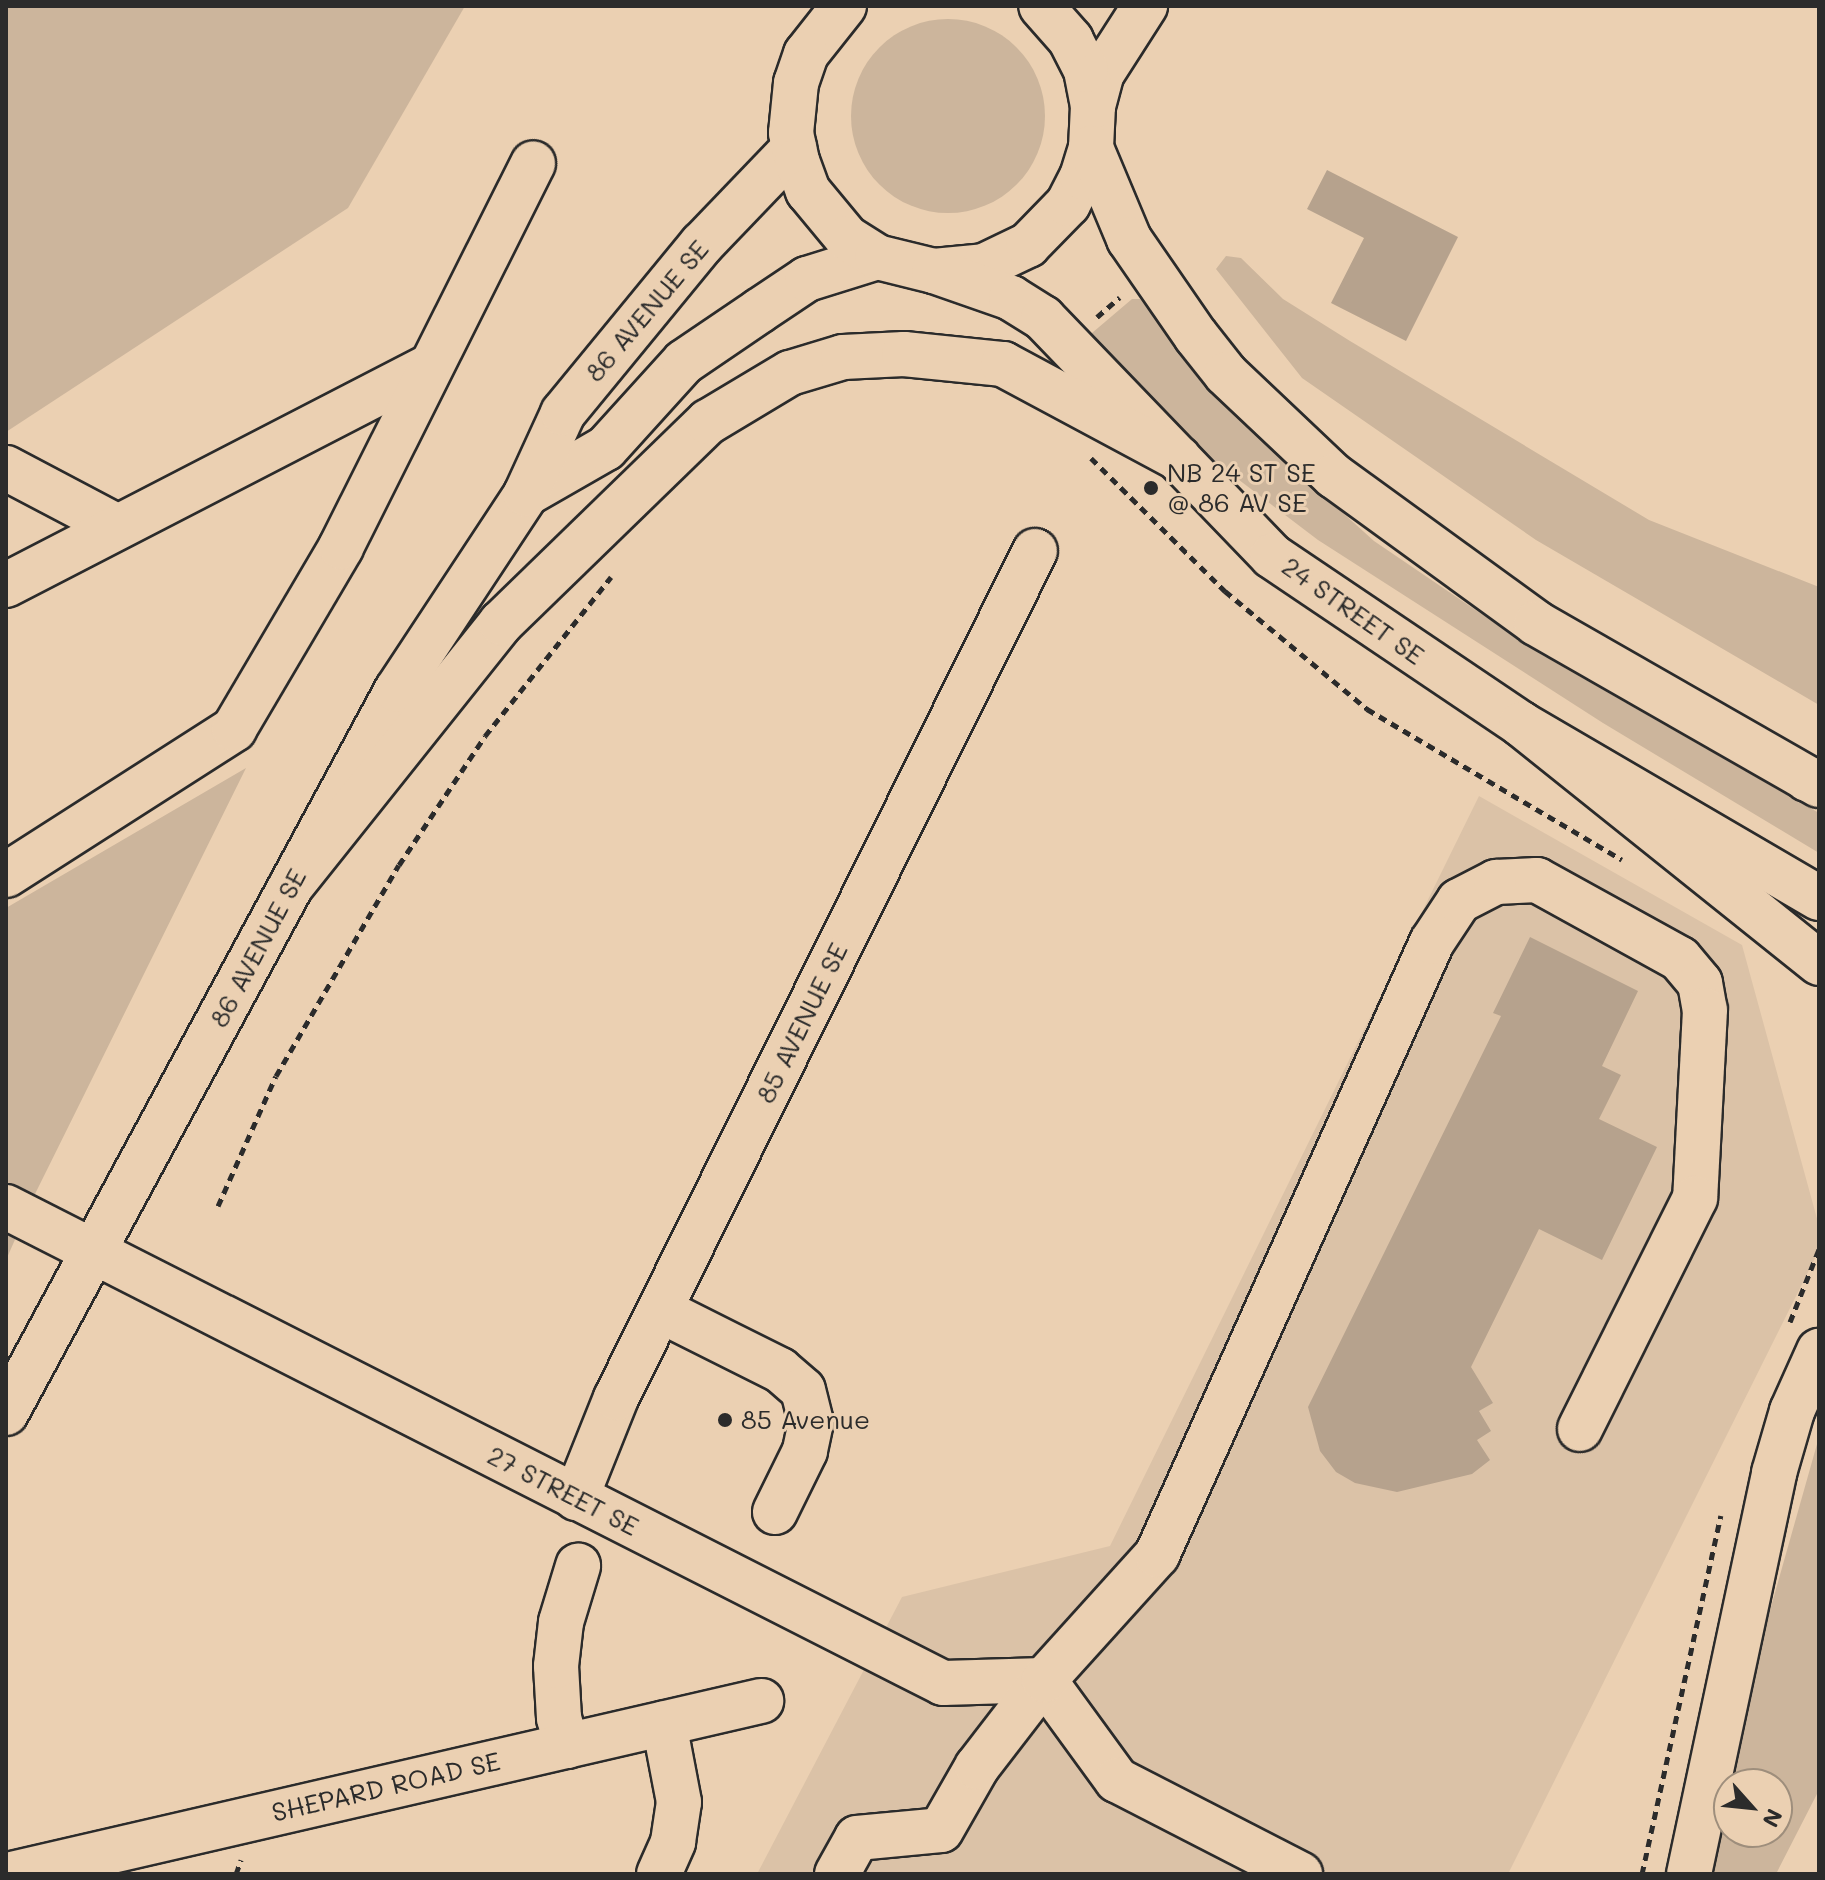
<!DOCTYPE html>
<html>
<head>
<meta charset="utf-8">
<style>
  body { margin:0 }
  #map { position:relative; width:1825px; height:1880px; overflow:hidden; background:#ebd0b2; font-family:Mali,sans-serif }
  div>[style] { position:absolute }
  .built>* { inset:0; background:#dbc2a7 }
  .green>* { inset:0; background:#ccb59c }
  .round { border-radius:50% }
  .building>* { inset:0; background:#b6a28d }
  .path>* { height:5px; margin-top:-2.5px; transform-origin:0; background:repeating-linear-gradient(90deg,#2b2b2b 0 8px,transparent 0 14px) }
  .roads { filter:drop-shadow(2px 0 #2b2b2b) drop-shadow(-2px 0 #2b2b2b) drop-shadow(0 2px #2b2b2b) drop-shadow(0 -2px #2b2b2b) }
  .minor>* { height:44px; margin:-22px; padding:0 22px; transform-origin:22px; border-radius:22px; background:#ebd0b2 }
  .major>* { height:44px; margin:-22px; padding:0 22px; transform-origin:22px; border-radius:22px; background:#ebd0b2 }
  .highway>* { height:44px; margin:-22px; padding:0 22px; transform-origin:22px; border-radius:22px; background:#ebd0b2 }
  .dots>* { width:22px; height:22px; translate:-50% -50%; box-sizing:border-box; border:4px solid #ebd0b2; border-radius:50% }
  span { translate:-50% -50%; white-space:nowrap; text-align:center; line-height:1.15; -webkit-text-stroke:6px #ebd0b2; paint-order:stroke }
  .street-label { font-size:26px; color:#2b2b2b }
  .poi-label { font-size:26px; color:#2b2b2b }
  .left { translate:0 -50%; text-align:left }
  .frame { position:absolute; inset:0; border:8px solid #2b2b2b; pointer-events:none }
  .north { position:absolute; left:1713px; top:1768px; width:80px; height:80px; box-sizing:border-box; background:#ebd0b2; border:2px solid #9e8e7c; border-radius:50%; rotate:117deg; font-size:22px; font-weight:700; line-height:32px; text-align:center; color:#2b2b2b }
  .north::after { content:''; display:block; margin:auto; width:28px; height:36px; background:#2b2b2b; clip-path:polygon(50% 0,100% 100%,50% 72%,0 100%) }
</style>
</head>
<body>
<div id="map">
  <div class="built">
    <div style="clip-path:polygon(1479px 796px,1742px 945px,1819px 1226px,1819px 1250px,1508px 1874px,757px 1874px,902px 1597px,1110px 1546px)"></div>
  </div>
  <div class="green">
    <div style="clip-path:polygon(6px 6px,465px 6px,348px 208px,6px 432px)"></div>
    <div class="round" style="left:851px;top:19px;width:194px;height:194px"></div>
    <div style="clip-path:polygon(1226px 256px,1241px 258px,1283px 299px,1350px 341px,1649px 520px,1819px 587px,1819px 705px,1536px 540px,1302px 378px,1216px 269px)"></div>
    <div style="clip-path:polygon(1132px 299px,1140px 299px,1219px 401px,1374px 541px,1542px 655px,1819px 813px,1819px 853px,1603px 723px,1318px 540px,1197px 448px,1092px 340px,1092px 333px)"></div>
    <div style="clip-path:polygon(246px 768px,36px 1192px,6px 1260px,6px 908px)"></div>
    <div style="clip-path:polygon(evenodd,1819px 1437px,1819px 1790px,1776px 1874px,1706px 1874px,1767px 1621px,1819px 1437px,1729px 1784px,1777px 1784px,1777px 1832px,1729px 1832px,1729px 1784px)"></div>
  </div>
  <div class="building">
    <div style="clip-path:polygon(1327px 170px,1458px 237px,1406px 341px,1331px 303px,1364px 238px,1307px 209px)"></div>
    <div style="clip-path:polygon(1530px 937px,1638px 991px,1602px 1066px,1621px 1075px,1599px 1119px,1657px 1147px,1602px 1260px,1539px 1229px,1471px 1367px,1493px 1403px,1479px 1411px,1491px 1431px,1477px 1440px,1490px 1460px,1472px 1474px,1397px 1492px,1355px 1483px,1336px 1472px,1320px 1451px,1308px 1407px,1501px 1016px,1493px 1013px)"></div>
  </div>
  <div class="path">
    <div style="left:1097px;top:317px;width:30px;rotate:-41deg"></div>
    <div style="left:1091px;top:458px;width:189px;rotate:44.8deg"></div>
    <div style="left:1225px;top:591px;width:185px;rotate:39.7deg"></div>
    <div style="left:1367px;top:709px;width:296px;rotate:30.6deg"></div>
    <div style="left:218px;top:1206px;width:142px;rotate:-66deg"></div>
    <div style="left:276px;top:1076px;width:244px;rotate:-59.8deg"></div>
    <div style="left:399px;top:865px;width:155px;rotate:-56.3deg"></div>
    <div style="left:485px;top:736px;width:203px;rotate:-51.6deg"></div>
    <div style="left:1790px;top:1322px;width:79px;rotate:-68.3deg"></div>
    <div style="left:236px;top:1874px;width:15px;rotate:-70deg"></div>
    <div style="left:1642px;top:1874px;width:367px;rotate:-77.6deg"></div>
  </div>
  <div class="roads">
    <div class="minor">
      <div style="left:1093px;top:106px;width:34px;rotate:-75deg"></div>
      <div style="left:1102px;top:73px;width:80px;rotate:-57.3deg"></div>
      <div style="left:6px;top:468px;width:122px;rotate:27.8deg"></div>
      <div style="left:526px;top:494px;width:92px;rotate:-29.9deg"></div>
      <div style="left:606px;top:448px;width:116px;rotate:-47.8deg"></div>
      <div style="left:684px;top:362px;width:91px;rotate:-34.2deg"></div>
      <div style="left:759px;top:311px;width:58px;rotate:-33.7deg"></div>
      <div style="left:807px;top:279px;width:73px;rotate:-17.4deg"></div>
      <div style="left:6px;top:585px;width:478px;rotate:-27.3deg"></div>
      <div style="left:6px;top:875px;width:271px;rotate:-32.6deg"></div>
      <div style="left:234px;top:729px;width:211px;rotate:-59.5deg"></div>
      <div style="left:341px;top:547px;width:429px;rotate:-63.4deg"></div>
      <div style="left:6px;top:1207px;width:1051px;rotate:26.93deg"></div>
      <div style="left:943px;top:1683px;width:101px;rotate:-1.7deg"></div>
      <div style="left:660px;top:1310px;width:134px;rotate:26.6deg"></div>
      <div style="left:780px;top:1370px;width:30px;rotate:41deg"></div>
      <div style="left:803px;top:1390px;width:33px;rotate:76deg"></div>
      <div style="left:811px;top:1422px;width:30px;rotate:102deg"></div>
      <div style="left:805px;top:1451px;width:68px;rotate:116.2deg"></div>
      <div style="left:6px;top:1413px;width:822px;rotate:-61.6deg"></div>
      <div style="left:397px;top:690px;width:235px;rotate:-56.6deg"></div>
      <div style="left:526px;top:494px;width:89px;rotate:-65.4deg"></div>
      <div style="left:563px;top:413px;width:219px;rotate:-50.6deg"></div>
      <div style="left:702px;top:244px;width:133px;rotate:-46.2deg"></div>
      <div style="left:576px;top:1498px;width:108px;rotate:-68.2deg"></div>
      <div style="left:616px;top:1398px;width:945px;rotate:-63.68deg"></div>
      <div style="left:1044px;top:1680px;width:124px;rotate:53.9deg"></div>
      <div style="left:1117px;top:1780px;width:206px;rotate:27.2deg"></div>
      <div style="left:567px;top:1746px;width:29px;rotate:-106deg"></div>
      <div style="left:559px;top:1718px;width:52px;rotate:-93.3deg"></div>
      <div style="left:556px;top:1666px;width:44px;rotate:-83.5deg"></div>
      <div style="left:561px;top:1622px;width:59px;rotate:-73.1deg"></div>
      <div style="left:12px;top:1874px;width:769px;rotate:-13.01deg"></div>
      <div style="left:659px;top:1874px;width:35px;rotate:-66deg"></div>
      <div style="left:673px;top:1842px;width:40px;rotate:-81.5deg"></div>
      <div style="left:679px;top:1802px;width:80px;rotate:-100.8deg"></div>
      <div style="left:837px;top:1874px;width:41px;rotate:-60.9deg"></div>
      <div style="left:857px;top:1838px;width:84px;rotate:-5.4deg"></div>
      <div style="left:941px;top:1830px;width:73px;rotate:-60.3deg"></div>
      <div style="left:977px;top:1767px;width:110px;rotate:-52.4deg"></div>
      <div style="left:1044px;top:1680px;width:169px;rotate:-47.9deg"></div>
      <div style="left:1157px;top:1555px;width:672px;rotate:-65.84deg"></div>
      <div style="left:1432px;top:942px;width:49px;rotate:-56.6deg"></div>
      <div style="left:1459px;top:901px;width:42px;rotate:-27.2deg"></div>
      <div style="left:1496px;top:882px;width:41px;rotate:-2.8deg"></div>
      <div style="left:1537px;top:880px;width:163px;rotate:28.9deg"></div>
      <div style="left:1680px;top:959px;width:31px;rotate:50deg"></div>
      <div style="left:1700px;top:983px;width:27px;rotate:80deg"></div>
      <div style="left:1705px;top:1010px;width:188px;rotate:93deg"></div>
      <div style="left:1695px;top:1198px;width:258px;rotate:116.5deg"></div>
    </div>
    <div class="major">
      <div style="left:844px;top:6px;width:61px;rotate:128.4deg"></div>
      <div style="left:806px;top:54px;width:31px;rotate:109deg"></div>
      <div style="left:796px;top:83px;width:50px;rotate:95.7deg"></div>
      <div style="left:791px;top:133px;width:29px;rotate:78deg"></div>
      <div style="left:797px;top:161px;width:32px;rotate:70deg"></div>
      <div style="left:808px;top:191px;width:61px;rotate:50.3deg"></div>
      <div style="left:847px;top:238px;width:36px;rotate:32deg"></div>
      <div style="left:877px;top:257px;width:59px;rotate:13.8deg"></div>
      <div style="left:934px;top:271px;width:50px;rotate:-5.7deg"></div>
      <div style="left:984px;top:266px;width:49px;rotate:-25.5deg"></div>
      <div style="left:1028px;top:245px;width:57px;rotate:-45.7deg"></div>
      <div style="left:1068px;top:204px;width:30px;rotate:-63deg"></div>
      <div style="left:1082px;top:177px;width:30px;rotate:-73deg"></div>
      <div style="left:1091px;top:148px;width:42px;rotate:-87.3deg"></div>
      <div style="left:1093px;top:106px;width:37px;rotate:-101deg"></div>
      <div style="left:1086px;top:70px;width:34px;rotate:-117deg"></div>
      <div style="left:1071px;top:40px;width:45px;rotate:-131.4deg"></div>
      <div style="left:1091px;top:148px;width:99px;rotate:67.3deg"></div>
      <div style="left:1129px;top:239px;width:118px;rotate:55.4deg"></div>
      <div style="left:1196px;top:336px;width:48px;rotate:51.7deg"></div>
      <div style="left:1226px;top:374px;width:149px;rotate:43.4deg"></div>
      <div style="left:1334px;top:476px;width:250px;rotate:36deg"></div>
      <div style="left:1536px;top:623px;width:326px;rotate:29.8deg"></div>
      <div style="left:934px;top:271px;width:82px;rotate:19.3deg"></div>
      <div style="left:1011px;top:298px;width:38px;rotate:32deg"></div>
      <div style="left:1043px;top:318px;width:330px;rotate:46.1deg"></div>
      <div style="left:1272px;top:556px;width:300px;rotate:34deg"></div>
      <div style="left:1521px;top:724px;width:345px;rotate:30.3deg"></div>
      <div style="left:291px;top:886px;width:337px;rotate:-51.4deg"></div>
      <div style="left:501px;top:623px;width:289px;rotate:-44.2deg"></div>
      <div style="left:708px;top:422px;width:96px;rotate:-30.9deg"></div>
      <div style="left:790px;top:373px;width:55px;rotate:-16.8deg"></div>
      <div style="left:843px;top:357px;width:61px;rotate:-2.8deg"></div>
      <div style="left:904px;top:354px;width:100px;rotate:5.8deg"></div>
      <div style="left:1003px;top:364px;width:199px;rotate:28.2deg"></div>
    </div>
    <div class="highway">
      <div style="left:1521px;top:724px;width:382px;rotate:38.7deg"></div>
      <div style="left:1807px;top:779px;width:12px;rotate:14deg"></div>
      <div style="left:1689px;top:1874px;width:410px;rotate:-78deg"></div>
      <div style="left:1774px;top:1473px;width:65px;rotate:-73.8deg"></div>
      <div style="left:1792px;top:1411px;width:66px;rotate:-65.8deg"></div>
    </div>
  </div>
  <div class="dots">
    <div style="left:1151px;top:488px;background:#2b2b2b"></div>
    <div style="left:725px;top:1420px;background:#2b2b2b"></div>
  </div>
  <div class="street-label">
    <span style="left:647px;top:311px;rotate:-50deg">86 AVENUE SE</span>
    <span style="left:1353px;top:611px;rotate:35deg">24 STREET SE</span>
    <span style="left:258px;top:948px;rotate:-62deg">86 AVENUE SE</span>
    <span style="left:802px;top:1023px;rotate:-64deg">85 AVENUE SE</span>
    <span style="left:563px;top:1491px;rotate:27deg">27 STREET SE</span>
    <span style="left:386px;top:1787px;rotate:-13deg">SHEPARD ROAD SE</span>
  </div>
  <div class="poi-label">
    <span class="left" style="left:1167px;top:488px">NB 24 ST SE<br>@ 86 AV SE</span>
    <span class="left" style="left:741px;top:1420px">85 Avenue</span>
  </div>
  <div class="frame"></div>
  <div class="north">N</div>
</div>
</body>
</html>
